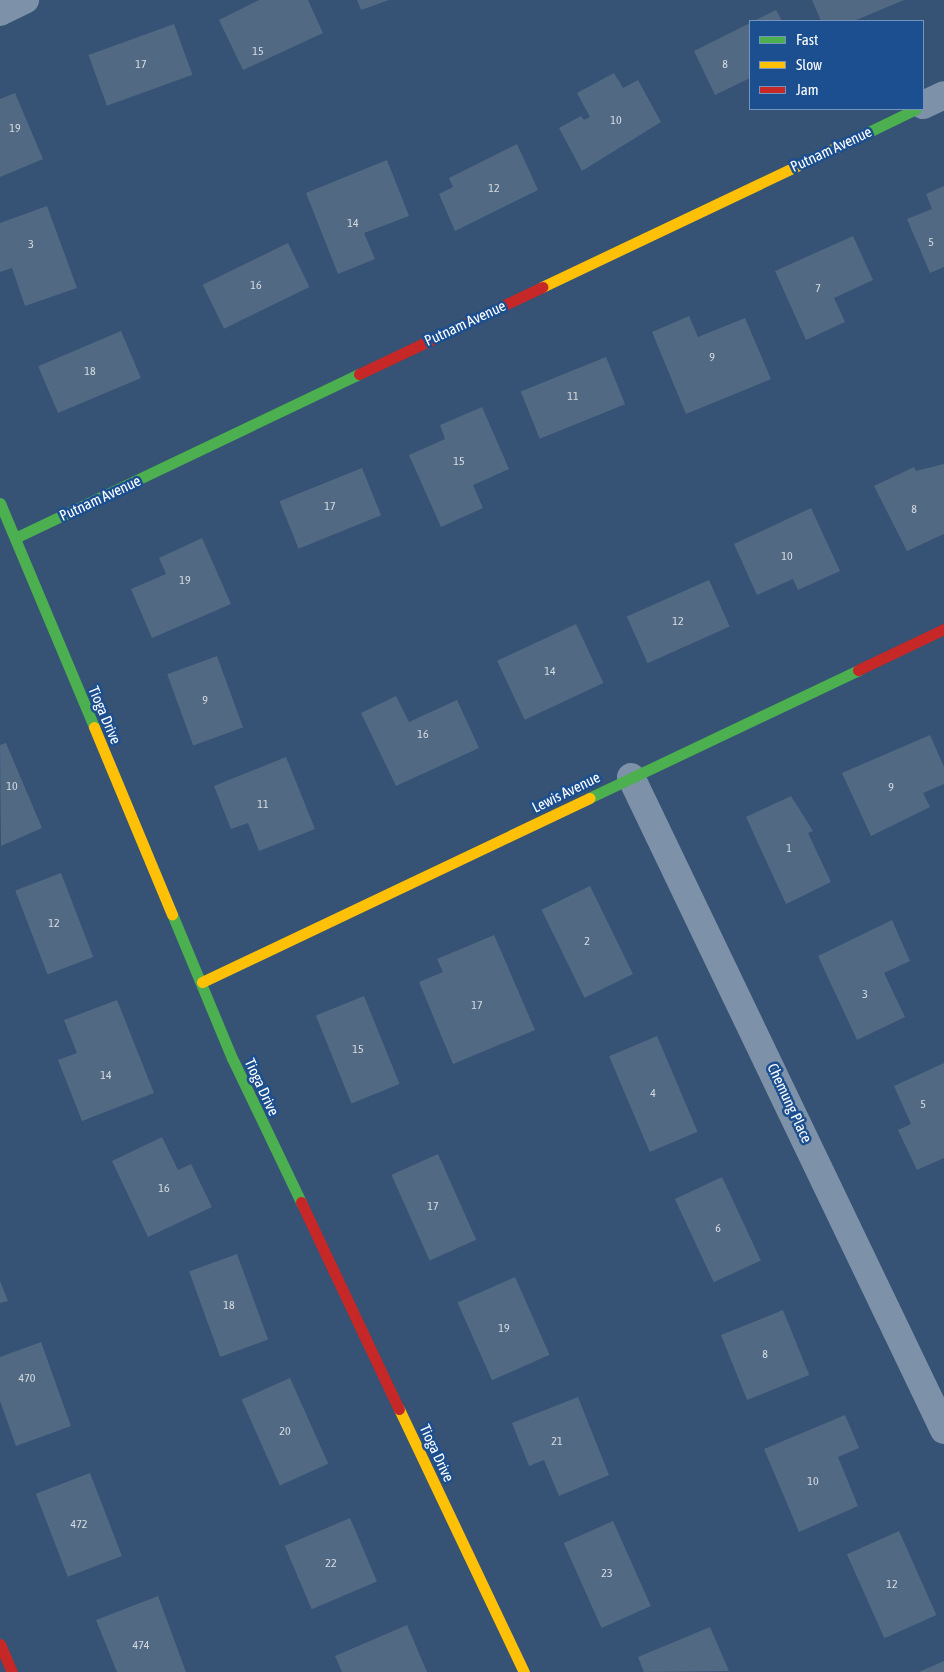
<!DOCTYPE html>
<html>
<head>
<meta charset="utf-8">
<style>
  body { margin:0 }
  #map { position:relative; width:944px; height:1672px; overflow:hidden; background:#365274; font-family:"Asap Condensed",sans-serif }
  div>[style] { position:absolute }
  .building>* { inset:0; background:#526984; transform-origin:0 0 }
  .street>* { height:28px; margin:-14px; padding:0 14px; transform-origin:14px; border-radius:14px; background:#7d92a8 }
  .fast>* { height:11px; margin:-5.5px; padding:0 5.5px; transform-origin:5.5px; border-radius:5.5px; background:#4caf50 }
  .slow>* { height:11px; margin:-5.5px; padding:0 5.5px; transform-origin:5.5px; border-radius:5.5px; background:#ffc107 }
  .jam>* { height:11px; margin:-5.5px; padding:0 5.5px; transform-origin:5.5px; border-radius:5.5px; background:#c62828 }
  span { translate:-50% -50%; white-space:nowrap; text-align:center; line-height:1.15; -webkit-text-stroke:5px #1b4f8f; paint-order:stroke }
  .number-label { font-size:12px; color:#d4dae0 }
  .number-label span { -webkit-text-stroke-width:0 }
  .street-label { font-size:15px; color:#fff }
  .legend { position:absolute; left:749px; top:20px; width:175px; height:90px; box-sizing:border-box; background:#1b4f8f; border:1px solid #7695bc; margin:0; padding:6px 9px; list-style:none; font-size:15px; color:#fff }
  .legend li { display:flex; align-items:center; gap:10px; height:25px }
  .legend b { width:25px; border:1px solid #7695bc }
</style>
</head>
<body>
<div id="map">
  <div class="building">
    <div style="clip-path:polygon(259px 0,308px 0,323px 33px,243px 70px,219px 20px)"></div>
    <div style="clip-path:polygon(357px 0,389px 0,361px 10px)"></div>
    <div style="clip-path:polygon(812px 0,904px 0,854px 21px,821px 21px)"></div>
    <div style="clip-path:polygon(776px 10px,782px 21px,754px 21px)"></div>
    <div style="clip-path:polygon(750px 23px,750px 78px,715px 95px,694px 51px)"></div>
    <div style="left:174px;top:24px;width:54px;height:91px;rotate:70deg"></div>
    <div style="clip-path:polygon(614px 73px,623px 88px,638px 80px,661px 122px,582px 171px,559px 128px,581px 116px,584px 120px,590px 117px,577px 93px)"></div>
    <div style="clip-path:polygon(15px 93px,43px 159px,0 177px,0 99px)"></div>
    <div style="clip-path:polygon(517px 144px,538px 190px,455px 231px,439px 194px,453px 187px,449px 178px)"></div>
    <div style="clip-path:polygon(387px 160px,409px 216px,364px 233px,375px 259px,338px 274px,306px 193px)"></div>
    <div style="clip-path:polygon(944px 186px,944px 267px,930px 273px,907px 219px,932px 209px,926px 194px)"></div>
    <div style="clip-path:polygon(47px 206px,77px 288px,25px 306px,12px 268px,0 272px,0 223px)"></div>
    <div style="clip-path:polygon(853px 236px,873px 280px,834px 298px,845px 322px,806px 340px,775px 271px)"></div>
    <div style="left:288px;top:243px;width:49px;height:95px;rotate:64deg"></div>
    <div style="clip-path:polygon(689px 316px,698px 337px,745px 318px,771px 379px,686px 414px,652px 332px)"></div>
    <div style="left:121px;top:331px;width:51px;height:90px;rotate:67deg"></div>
    <div style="left:606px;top:357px;width:51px;height:92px;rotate:68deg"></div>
    <div style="clip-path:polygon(482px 407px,509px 469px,473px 485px,483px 508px,441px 527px,409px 455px,445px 439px,440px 425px)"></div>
    <div style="clip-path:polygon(944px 464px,944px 534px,907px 551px,874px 486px,914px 467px,916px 471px)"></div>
    <div style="left:362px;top:468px;width:51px;height:89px;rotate:68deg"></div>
    <div style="clip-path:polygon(811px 508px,840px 571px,798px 590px,793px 579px,757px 595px,734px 544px)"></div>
    <div style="clip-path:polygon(202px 538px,231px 604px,152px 638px,131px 589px,166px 574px,159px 558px)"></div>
    <div style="left:709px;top:580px;width:51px;height:90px;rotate:66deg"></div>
    <div style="left:576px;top:624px;width:65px;height:87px;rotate:65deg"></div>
    <div style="left:217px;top:656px;width:76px;height:53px;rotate:70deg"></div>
    <div style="clip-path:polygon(396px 696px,409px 722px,457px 700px,479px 748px,396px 786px,361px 713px)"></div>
    <div style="clip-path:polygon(930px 735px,944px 767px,944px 784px,923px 793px,930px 807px,871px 836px,842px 773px)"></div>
    <div style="clip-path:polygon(6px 743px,42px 828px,1px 846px,0 745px)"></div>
    <div style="clip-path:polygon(286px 757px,315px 829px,259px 851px,248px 823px,231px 829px,214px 786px)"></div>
    <div style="clip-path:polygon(791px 796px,813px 831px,808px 833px,831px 882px,786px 904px,746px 817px)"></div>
    <div style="left:61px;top:873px;width:90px;height:49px;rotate:69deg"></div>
    <div style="left:590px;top:886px;width:98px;height:54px;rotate:64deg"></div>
    <div style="clip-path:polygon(892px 920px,910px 961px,884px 973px,905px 1017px,857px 1040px,818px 956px)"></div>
    <div style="clip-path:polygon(494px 935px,535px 1030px,453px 1064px,419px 982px,443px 972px,437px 959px)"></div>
    <div style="left:364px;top:996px;width:95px;height:52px;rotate:68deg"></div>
    <div style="clip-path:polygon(117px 1000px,154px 1093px,82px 1121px,58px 1060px,77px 1053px,64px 1020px)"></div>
    <div style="left:657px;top:1036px;width:104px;height:52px;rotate:67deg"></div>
    <div style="clip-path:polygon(944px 1063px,944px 1158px,917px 1170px,898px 1130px,911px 1124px,894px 1086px)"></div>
    <div style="clip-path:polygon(162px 1137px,178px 1170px,191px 1164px,212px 1207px,148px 1237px,112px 1161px)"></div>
    <div style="left:438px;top:1154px;width:94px;height:51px;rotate:66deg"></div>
    <div style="left:722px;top:1177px;width:92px;height:52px;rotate:65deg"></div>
    <div style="left:237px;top:1254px;width:91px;height:51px;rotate:70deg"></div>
    <div style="left:515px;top:1277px;width:85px;height:63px;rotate:66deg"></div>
    <div style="clip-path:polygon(0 1281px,8px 1301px,0 1303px)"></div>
    <div style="left:783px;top:1310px;width:70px;height:67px;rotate:68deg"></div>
    <div style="clip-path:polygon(41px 1342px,71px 1426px,16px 1446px,0 1401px,0 1357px)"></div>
    <div style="left:290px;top:1378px;width:94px;height:53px;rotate:66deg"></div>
    <div style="clip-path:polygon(578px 1397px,609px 1475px,559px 1496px,544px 1460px,529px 1466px,512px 1423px)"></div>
    <div style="clip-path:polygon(845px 1415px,859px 1448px,838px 1457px,858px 1506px,799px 1532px,764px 1449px)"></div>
    <div style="left:90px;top:1473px;width:89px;height:58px;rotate:69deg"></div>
    <div style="left:350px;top:1518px;width:69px;height:71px;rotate:67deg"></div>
    <div style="left:613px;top:1521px;width:93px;height:54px;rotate:66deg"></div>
    <div style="left:899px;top:1531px;width:92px;height:57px;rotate:66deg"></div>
    <div style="clip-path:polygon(158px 1596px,186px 1672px,117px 1672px,96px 1620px)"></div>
    <div style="clip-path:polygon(407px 1625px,427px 1672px,342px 1672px,335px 1656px)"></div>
    <div style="clip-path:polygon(710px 1627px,729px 1671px,644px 1672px,638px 1657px)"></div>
    <div style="clip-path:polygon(944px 1661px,944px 1672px,919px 1672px)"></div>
  </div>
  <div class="street">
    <div style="left:0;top:12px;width:28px;rotate:-26deg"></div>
    <div style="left:923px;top:105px;width:23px;rotate:-25deg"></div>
    <div style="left:631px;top:777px;width:724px;rotate:64.39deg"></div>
  </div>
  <div class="fast">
    <div style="left:850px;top:141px;width:73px;rotate:-25.9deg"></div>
    <div style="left:0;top:503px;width:243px;rotate:67.2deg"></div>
    <div style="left:15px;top:538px;width:381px;rotate:-25.5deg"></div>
    <div style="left:589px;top:798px;width:298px;rotate:-25.4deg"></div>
    <div style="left:172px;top:914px;width:156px;rotate:67.4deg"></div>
    <div style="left:232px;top:1058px;width:160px;rotate:64.4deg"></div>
  </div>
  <div class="slow">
    <div style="left:542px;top:287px;width:341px;rotate:-25.4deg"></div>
    <div style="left:94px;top:727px;width:203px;rotate:67.4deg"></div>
    <div style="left:202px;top:982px;width:429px;rotate:-25.4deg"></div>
    <div style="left:399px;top:1409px;width:291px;rotate:64.6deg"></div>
  </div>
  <div class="jam">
    <div style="left:359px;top:374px;width:203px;rotate:-25.4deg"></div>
    <div style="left:858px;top:670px;width:95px;rotate:-25.5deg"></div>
    <div style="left:301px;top:1202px;width:229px;rotate:64.7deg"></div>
    <div style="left:0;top:1644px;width:30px;rotate:67deg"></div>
  </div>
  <div class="number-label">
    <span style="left:258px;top:52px">15</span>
    <span style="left:141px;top:65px">17</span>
    <span style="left:725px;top:65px">8</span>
    <span style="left:616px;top:121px">10</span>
    <span style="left:15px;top:129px">19</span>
    <span style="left:494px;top:189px">12</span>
    <span style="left:353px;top:224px">14</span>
    <span style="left:931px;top:243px">5</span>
    <span style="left:31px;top:245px">3</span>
    <span style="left:256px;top:286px">16</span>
    <span style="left:818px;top:289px">7</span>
    <span style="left:712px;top:358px">9</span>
    <span style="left:90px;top:372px">18</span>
    <span style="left:573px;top:397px">11</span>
    <span style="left:459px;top:462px">15</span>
    <span style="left:330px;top:507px">17</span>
    <span style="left:914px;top:510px">8</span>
    <span style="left:787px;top:557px">10</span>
    <span style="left:185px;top:581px">19</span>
    <span style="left:678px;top:622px">12</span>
    <span style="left:550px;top:672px">14</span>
    <span style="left:205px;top:701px">9</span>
    <span style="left:423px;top:735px">16</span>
    <span style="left:12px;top:787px">10</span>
    <span style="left:891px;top:788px">9</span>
    <span style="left:263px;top:805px">11</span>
    <span style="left:789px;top:849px">1</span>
    <span style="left:54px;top:924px">12</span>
    <span style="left:587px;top:942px">2</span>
    <span style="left:865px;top:995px">3</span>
    <span style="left:477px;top:1006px">17</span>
    <span style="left:358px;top:1050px">15</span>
    <span style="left:106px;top:1076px">14</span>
    <span style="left:653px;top:1094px">4</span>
    <span style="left:923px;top:1105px">5</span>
    <span style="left:164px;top:1189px">16</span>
    <span style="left:433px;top:1207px">17</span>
    <span style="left:718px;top:1229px">6</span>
    <span style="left:229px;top:1306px">18</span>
    <span style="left:504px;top:1329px">19</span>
    <span style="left:765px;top:1355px">8</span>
    <span style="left:27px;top:1379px">470</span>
    <span style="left:285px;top:1432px">20</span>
    <span style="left:557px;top:1442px">21</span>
    <span style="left:813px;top:1482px">10</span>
    <span style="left:79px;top:1525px">472</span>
    <span style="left:331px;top:1564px">22</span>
    <span style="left:607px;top:1574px">23</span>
    <span style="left:892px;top:1585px">12</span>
    <span style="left:141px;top:1646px">474</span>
  </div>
  <div class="street-label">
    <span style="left:831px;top:149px;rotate:-25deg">Putnam Avenue</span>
    <span style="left:465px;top:323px;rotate:-25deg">Putnam Avenue</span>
    <span style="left:100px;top:498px;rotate:-25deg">Putnam Avenue</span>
    <span style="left:105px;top:715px;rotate:67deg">Tioga Drive</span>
    <span style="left:566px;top:792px;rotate:-26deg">Lewis Avenue</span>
    <span style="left:262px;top:1087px;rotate:65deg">Tioga Drive</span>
    <span style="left:790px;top:1103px;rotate:65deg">Chemung Place</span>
    <span style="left:437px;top:1453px;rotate:65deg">Tioga Drive</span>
  </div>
  <ul class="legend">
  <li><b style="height:6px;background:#4caf50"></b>Fast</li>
  <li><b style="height:6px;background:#ffc107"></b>Slow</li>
  <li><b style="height:6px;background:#c62828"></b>Jam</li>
  </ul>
</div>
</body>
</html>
